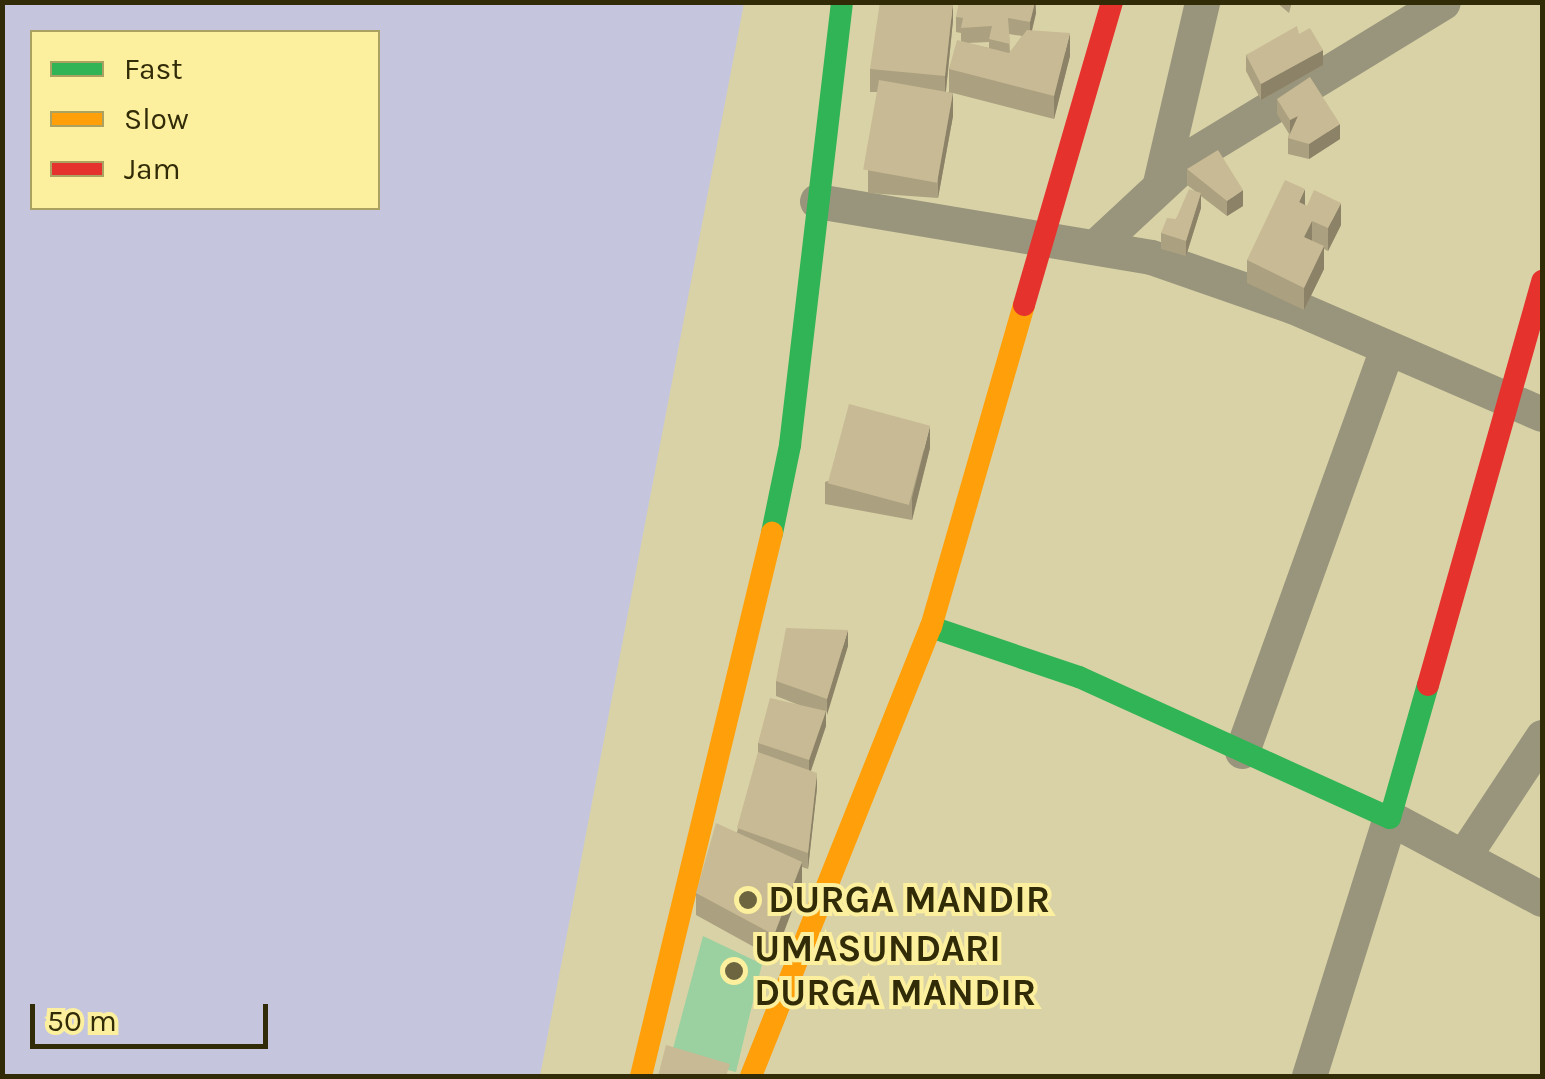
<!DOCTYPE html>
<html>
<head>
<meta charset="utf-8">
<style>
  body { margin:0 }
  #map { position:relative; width:1545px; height:1079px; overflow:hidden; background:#d9d2a6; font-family:Karla,sans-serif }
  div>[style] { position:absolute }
  .green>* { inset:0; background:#9bd1a0 }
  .water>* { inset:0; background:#c5c6de }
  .street>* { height:35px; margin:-17.5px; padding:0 17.5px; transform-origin:17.5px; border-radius:17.5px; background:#99957c }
  .fast>* { height:22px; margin:-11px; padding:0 11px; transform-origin:11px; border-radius:11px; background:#30b455 }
  .slow>* { height:22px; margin:-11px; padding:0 11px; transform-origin:11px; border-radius:11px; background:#ff9f0a }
  .jam>* { height:22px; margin:-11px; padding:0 11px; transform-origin:11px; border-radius:11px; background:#e5322d }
  .wall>* { inset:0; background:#aba07f }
  .shaded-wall>* { inset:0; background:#8b8268 }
  .building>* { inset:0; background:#c7ba94; transform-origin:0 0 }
  .dots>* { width:28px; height:28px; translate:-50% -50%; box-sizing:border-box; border:5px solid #fcef9d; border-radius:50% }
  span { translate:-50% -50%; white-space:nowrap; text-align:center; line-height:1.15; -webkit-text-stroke:8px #fcef9d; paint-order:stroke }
  .poi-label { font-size:38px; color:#312b08; font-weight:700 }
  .left { translate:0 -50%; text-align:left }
  .frame { position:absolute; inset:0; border:5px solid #312b08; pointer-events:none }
  .legend { position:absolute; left:30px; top:30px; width:350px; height:180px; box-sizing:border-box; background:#fcef9d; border:2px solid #aba161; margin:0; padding:12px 18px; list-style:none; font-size:30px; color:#312b08 }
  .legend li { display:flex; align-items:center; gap:20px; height:50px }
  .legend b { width:50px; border:2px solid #aba161 }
  .scale { position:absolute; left:30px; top:1004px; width:238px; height:45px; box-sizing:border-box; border:5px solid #312b08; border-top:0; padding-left:12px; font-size:30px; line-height:35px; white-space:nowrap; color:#312b08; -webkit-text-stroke:8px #fcef9d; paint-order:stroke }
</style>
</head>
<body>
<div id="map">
  <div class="green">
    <div style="clip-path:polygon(703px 936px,762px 964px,736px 1072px,671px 1056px)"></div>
  </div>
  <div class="water">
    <div style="clip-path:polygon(evenodd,2px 3px,744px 3px,540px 1076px,3px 1076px,2px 3px,32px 32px,378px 32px,378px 208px,32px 208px,32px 32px)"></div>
  </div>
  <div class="street">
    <div style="left:1160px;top:183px;width:186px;rotate:-76.9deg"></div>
    <div style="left:817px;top:201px;width:339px;rotate:9.5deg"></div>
    <div style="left:1151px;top:257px;width:149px;rotate:19.2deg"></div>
    <div style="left:1292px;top:306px;width:272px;rotate:23.4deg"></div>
    <div style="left:1099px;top:243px;width:132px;rotate:-42.9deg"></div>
    <div style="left:1196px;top:153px;width:289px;rotate:-31.4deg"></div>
    <div style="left:1242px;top:751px;width:428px;rotate:-70.2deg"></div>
    <div style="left:1463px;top:857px;width:144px;rotate:-56.6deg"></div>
    <div style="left:1309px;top:1076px;width:270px;rotate:-72.6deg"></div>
    <div style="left:1390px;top:818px;width:172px;rotate:28.1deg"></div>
  </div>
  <div class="fast">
    <div style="left:772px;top:533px;width:90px;rotate:-78.4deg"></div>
    <div style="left:790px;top:445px;width:446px;rotate:-83.3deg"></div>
    <div style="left:931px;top:627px;width:156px;rotate:18.7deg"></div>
    <div style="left:1079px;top:677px;width:341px;rotate:24.4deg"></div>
    <div style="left:1390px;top:818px;width:138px;rotate:-74.1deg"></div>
  </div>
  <div class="slow">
    <div style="left:641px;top:1076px;width:559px;rotate:-76.44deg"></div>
    <div style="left:751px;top:1076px;width:484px;rotate:-68.2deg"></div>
    <div style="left:931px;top:627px;width:335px;rotate:-73.9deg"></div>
  </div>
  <div class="jam">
    <div style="left:1024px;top:305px;width:316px;rotate:-73.8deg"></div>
    <div style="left:1428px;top:685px;width:420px;rotate:-74.2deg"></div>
  </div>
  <div class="wall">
    <div style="clip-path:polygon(evenodd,1036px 2px,1036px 13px,1032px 31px,1070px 56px,1054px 119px,953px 93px,953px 116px,938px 198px,868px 193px,868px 170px,878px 92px,870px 92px,870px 69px,953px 20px,946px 92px,949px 92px,949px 69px,961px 41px,961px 33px,956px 32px,956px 17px,1036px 2px,1009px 34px,1022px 36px,1010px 53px,1009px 34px,1036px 2px,989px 42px,989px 48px,967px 43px,989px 42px)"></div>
    <div style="clip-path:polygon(1276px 2px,1292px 2px,1289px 13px)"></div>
    <div style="clip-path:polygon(1299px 34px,1323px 65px,1261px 100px,1246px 71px,1246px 55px)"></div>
    <div style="clip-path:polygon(1277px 99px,1340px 139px,1309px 159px,1288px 154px,1288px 138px,1289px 134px,1277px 114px)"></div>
    <div style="clip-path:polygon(1187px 169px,1243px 206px,1227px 216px,1201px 196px,1201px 208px,1186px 256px,1161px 249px,1161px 233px,1176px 219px,1195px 191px,1187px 185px)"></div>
    <div style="clip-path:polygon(1305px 205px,1341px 225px,1328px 251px,1324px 249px,1324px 269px,1304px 310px,1247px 283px,1247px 260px)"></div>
    <div style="clip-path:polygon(930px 448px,912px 520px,825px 504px,825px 482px)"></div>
    <div style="clip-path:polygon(848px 646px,826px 714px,826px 726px,811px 771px,817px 788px,808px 869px,802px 867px,802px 884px,774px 958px,696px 915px,696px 893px,737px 832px,758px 754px,758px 743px,799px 705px,776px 696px,776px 681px)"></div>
  </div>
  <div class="shaded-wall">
    <div style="clip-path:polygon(953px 2px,953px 20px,945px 99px,945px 76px)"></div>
    <div style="clip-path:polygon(1035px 2px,1036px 13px,1030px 38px,1030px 22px)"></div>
    <div style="clip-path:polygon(1070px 33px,1070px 56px,1054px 119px,1054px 96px)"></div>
    <div style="clip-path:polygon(1323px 50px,1323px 65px,1261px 100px,1261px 84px)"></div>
    <div style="clip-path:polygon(953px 93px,953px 116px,938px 198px,938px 176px)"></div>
    <div style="clip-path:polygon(1298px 116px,1290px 136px,1290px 120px)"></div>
    <div style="clip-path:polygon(1340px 124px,1340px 139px,1309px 159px,1309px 144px)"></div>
    <div style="clip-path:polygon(1305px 189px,1305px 212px,1299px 202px)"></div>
    <div style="clip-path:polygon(1243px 190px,1243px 206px,1227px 216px,1227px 201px)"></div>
    <div style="clip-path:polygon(1201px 193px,1201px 208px,1186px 256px,1186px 241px)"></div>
    <div style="clip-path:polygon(1341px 203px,1341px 225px,1328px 251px,1328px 228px)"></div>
    <div style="clip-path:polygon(1312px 221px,1312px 243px,1304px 237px)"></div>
    <div style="clip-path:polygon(1324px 246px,1324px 269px,1304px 310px,1304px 288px)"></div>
    <div style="clip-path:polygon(930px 426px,930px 448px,912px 520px,912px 498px)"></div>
    <div style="clip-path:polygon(848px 630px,848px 646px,827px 715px,827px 699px)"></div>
    <div style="clip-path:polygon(826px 711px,826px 726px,809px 776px,809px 760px)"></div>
    <div style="clip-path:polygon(817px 773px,817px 788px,808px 869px,808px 853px)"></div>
    <div style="clip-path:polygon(802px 862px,802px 884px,774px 958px,774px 935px)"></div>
  </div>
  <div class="building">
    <div style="clip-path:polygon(880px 2px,953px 2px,945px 76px,870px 69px)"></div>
    <div style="clip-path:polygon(959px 2px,1035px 2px,1030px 22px,1008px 18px,1010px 44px,989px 39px,992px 26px,961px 28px,963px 18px,956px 17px)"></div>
    <div style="clip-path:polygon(1297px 26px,1299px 34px,1310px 28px,1323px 50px,1261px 84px,1246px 55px)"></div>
    <div style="clip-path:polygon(1027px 30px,1070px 33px,1054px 96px,949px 69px,957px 40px,1009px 53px)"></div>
    <div style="clip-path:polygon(1310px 77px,1340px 124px,1309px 144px,1288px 138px,1298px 116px,1290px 120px,1277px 99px)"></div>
    <div style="left:879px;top:80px;width:75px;height:91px;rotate:10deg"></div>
    <div style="clip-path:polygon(1218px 150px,1243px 190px,1227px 201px,1187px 169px)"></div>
    <div style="clip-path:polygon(1285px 180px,1305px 189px,1299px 202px,1307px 206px,1314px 190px,1341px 203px,1328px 228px,1312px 221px,1304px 237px,1324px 246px,1304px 288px,1247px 260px)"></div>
    <div style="clip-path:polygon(1189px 189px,1201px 193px,1186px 241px,1161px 233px,1167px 218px,1176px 219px)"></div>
    <div style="left:849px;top:404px;width:84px;height:82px;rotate:15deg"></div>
    <div style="clip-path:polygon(786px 628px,848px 630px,827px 699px,776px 681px)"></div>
    <div style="clip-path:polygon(770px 698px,826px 711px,809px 760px,758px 743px)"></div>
    <div style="clip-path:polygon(758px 752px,817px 773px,808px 853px,737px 828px)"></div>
    <div style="clip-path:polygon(716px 823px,802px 862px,774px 935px,696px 893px)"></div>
    <div style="clip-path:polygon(666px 1045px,730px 1064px,726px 1076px,658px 1076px)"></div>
  </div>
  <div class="dots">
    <div style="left:748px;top:900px;background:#6c653f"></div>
    <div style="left:734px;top:971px;background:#6c653f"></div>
  </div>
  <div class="poi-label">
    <span class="left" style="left:768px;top:900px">DURGA MANDIR</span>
    <span class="left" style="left:754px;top:971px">UMASUNDARI<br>DURGA MANDIR</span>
  </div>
  <div class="frame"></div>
  <ul class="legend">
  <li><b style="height:12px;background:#30b455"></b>Fast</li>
  <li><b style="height:12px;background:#ff9f0a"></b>Slow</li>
  <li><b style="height:12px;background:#e5322d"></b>Jam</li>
  </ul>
  <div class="scale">50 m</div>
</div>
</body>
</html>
